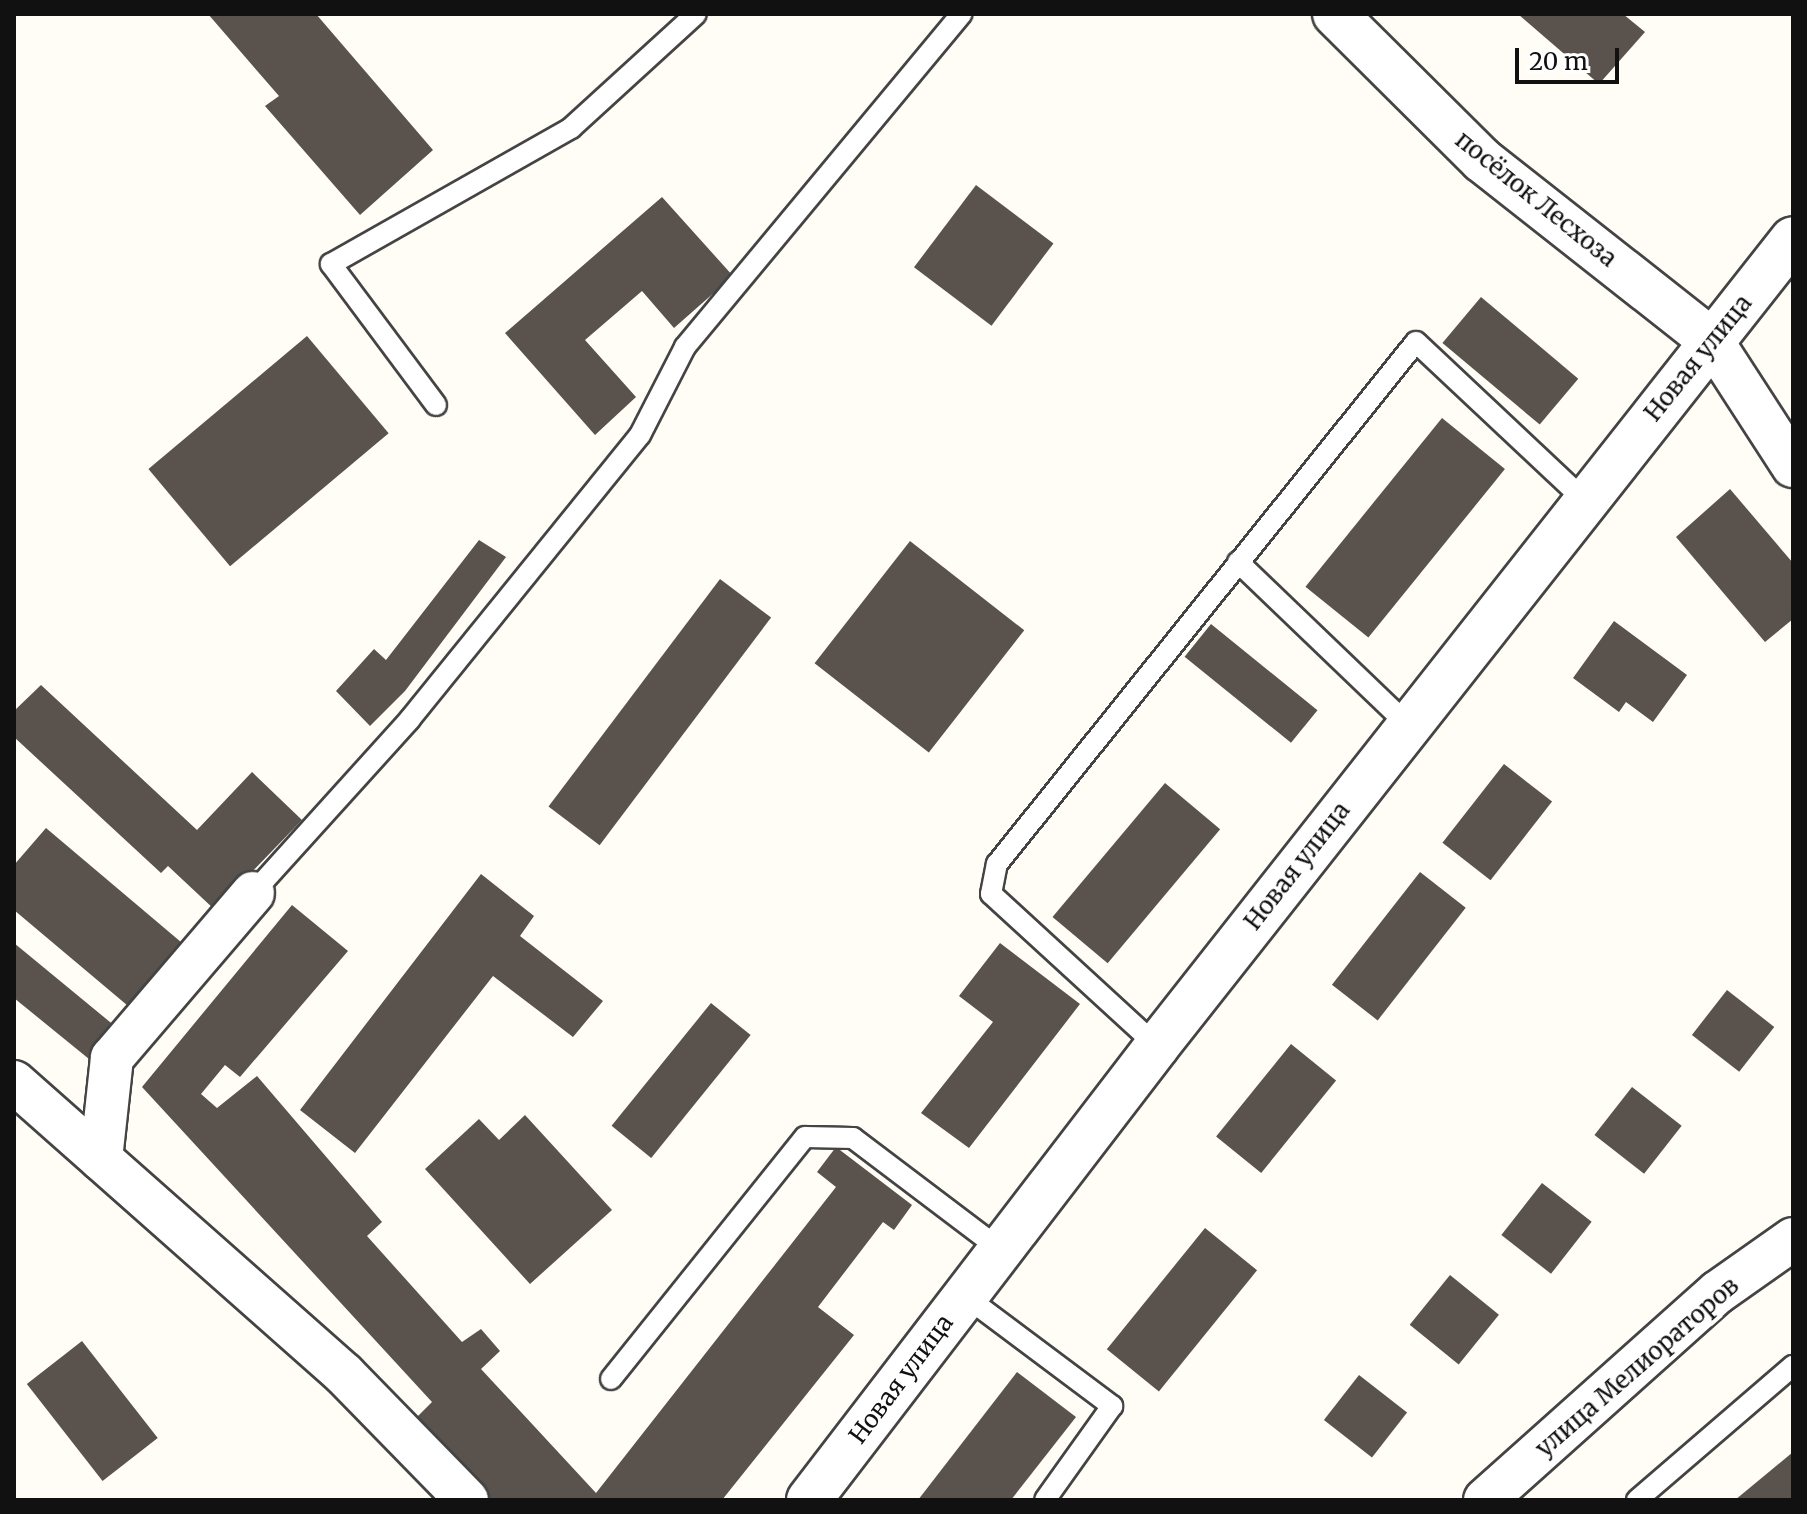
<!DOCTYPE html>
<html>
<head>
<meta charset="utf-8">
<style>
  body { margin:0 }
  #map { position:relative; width:1807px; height:1514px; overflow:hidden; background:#fffdf5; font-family:Merriweather,serif }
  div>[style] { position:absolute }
  .building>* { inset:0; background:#5a524d; transform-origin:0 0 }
  .roads { filter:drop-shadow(2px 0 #444) drop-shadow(-2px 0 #444) drop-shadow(0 2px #444) drop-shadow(0 -2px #444) }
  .service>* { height:20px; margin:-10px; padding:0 10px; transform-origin:10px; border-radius:10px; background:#fff }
  .minor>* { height:42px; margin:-21px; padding:0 21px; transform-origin:21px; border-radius:21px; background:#fff }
  .tertiary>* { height:44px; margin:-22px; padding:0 22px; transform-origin:22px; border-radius:22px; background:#fff }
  span { translate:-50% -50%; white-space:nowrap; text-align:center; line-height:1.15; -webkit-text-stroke:8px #fff; paint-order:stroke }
  .street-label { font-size:24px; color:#111 }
  .frame { position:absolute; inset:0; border:16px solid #111; pointer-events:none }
  .scale { position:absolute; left:1515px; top:48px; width:104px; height:36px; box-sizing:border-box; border:4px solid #111; border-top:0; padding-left:10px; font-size:24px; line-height:28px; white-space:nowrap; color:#111; -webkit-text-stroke:6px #fff; paint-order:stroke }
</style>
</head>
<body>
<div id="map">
  <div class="building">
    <div style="clip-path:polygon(208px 14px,316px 14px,433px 150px,360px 215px,265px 106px,279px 96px)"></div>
    <div style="clip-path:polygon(1518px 14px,1623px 14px,1645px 32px,1599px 84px)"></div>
    <div style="left:976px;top:185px;width:97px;height:103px;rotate:37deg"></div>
    <div style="clip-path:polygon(662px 197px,733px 276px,674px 328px,642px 291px,585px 340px,636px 397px,595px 435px,505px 333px)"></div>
    <div style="left:1481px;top:297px;width:127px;height:60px;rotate:40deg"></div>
    <div style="left:307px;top:336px;width:127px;height:207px;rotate:50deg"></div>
    <div style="left:1442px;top:418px;width:81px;height:217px;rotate:39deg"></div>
    <div style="clip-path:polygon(1730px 489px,1793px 563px,1793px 619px,1765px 642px,1676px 537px)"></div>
    <div style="clip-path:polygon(479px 540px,506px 557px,405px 691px,370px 726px,336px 691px,374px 649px,386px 660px)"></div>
    <div style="left:910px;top:541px;width:145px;height:155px;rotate:38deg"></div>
    <div style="left:720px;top:579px;width:64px;height:285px;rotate:37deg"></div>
    <div style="clip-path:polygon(1614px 621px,1687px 675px,1653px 722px,1626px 702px,1619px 712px,1573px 678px)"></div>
    <div style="left:1211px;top:624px;width:137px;height:42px;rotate:39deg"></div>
    <div style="clip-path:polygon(41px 685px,197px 830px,252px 772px,302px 820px,215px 910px,168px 866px,161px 873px,14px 737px,14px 711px)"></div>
    <div style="left:1504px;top:764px;width:61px;height:100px;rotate:38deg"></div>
    <div style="left:1165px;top:783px;width:72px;height:175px;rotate:40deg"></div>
    <div style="clip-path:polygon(46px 828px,188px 948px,134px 1011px,14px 910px,14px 865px)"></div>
    <div style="left:1420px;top:872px;width:58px;height:143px;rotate:38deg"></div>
    <div style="clip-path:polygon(481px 874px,534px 916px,520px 936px,603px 1001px,573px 1037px,493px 976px,355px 1153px,300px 1110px)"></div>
    <div style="clip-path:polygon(292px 905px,348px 951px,240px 1077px,225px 1065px,201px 1094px,217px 1108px,257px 1076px,382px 1222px,367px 1236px,462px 1342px,481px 1329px,500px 1351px,481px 1369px,596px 1493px,836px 1187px,817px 1172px,836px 1147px,912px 1205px,894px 1230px,883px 1222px,818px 1307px,854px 1335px,722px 1500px,488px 1500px,414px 1420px,432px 1402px,142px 1087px)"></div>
    <div style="clip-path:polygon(14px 943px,116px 1027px,89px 1059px,14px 998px)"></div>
    <div style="clip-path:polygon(1000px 943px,1080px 1004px,969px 1148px,921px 1113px,993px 1022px,959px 996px)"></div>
    <div style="left:1727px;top:990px;width:60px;height:57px;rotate:38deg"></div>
    <div style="left:711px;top:1003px;width:51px;height:158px;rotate:39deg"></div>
    <div style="left:1291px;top:1044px;width:58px;height:119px;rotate:39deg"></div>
    <div style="left:1632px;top:1087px;width:63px;height:61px;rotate:38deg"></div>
    <div style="clip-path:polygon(525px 1115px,612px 1210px,530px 1284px,425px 1169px,479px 1119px,499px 1140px)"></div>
    <div style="left:1542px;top:1183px;width:63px;height:66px;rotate:38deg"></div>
    <div style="left:1205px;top:1228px;width:67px;height:156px;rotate:39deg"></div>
    <div style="left:1450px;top:1275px;width:63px;height:64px;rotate:39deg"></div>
    <div style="left:82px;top:1341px;width:123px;height:70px;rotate:52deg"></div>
    <div style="clip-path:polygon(1017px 1372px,1076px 1417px,1011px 1500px,918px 1500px)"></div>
    <div style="left:1359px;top:1375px;width:61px;height:57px;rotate:38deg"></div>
    <div style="clip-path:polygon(1793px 1452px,1793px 1500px,1735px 1500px)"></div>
  </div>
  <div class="roads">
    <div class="service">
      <div style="left:436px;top:405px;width:176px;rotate:-126.7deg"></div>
      <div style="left:331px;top:264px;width:276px;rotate:-29.5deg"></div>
      <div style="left:571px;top:128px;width:169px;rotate:-42.4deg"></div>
      <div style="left:1238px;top:562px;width:236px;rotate:43.8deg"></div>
      <div style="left:253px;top:893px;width:234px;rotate:-47.9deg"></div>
      <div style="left:410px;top:719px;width:365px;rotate:-51deg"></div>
      <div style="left:640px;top:435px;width:99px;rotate:-62.9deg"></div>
      <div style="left:685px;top:347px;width:433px;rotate:-50.3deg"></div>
      <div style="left:1157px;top:1046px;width:225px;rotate:-137.5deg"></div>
      <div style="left:991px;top:894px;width:31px;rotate:-79deg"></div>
      <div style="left:997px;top:864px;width:669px;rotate:-51.25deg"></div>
      <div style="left:1416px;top:342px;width:231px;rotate:43.2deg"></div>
      <div style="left:965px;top:1296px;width:184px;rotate:36.8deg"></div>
      <div style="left:1112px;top:1406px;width:115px;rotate:125.5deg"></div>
      <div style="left:611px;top:1379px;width:310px;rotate:-51.3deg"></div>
      <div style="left:805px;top:1137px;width:48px;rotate:1.2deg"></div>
      <div style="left:853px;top:1138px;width:184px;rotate:37.1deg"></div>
      <div style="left:1637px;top:1500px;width:206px;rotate:-40.7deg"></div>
    </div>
    <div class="minor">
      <div style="left:1712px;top:341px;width:149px;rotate:57.1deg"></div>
      <div style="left:14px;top:1082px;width:441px;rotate:41.5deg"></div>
      <div style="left:344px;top:1374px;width:176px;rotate:45.7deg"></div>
      <div style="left:101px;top:1159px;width:102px;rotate:-83.8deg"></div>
      <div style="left:112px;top:1058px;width:217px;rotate:-49.5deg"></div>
      <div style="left:1485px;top:1500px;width:312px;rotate:-41.8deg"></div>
      <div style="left:1718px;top:1292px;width:92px;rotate:-35.2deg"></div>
    </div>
    <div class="tertiary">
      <div style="left:1335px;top:14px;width:207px;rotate:44.8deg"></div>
      <div style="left:1482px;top:160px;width:293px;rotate:38.2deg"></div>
      <div style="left:809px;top:1500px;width:572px;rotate:-52.53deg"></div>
      <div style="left:1157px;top:1046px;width:1027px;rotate:-51.76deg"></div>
    </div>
  </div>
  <div class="street-label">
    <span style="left:1536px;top:199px;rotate:39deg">посёлок Лесхоза</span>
    <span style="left:1698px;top:358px;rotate:-51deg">Новая улица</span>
    <span style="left:1297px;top:866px;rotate:-52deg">Новая улица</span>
    <span style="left:1637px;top:1367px;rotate:-41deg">улица Мелиораторов</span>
    <span style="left:901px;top:1379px;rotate:-53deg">Новая улица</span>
  </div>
  <div class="frame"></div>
  <div class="scale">20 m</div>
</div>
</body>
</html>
